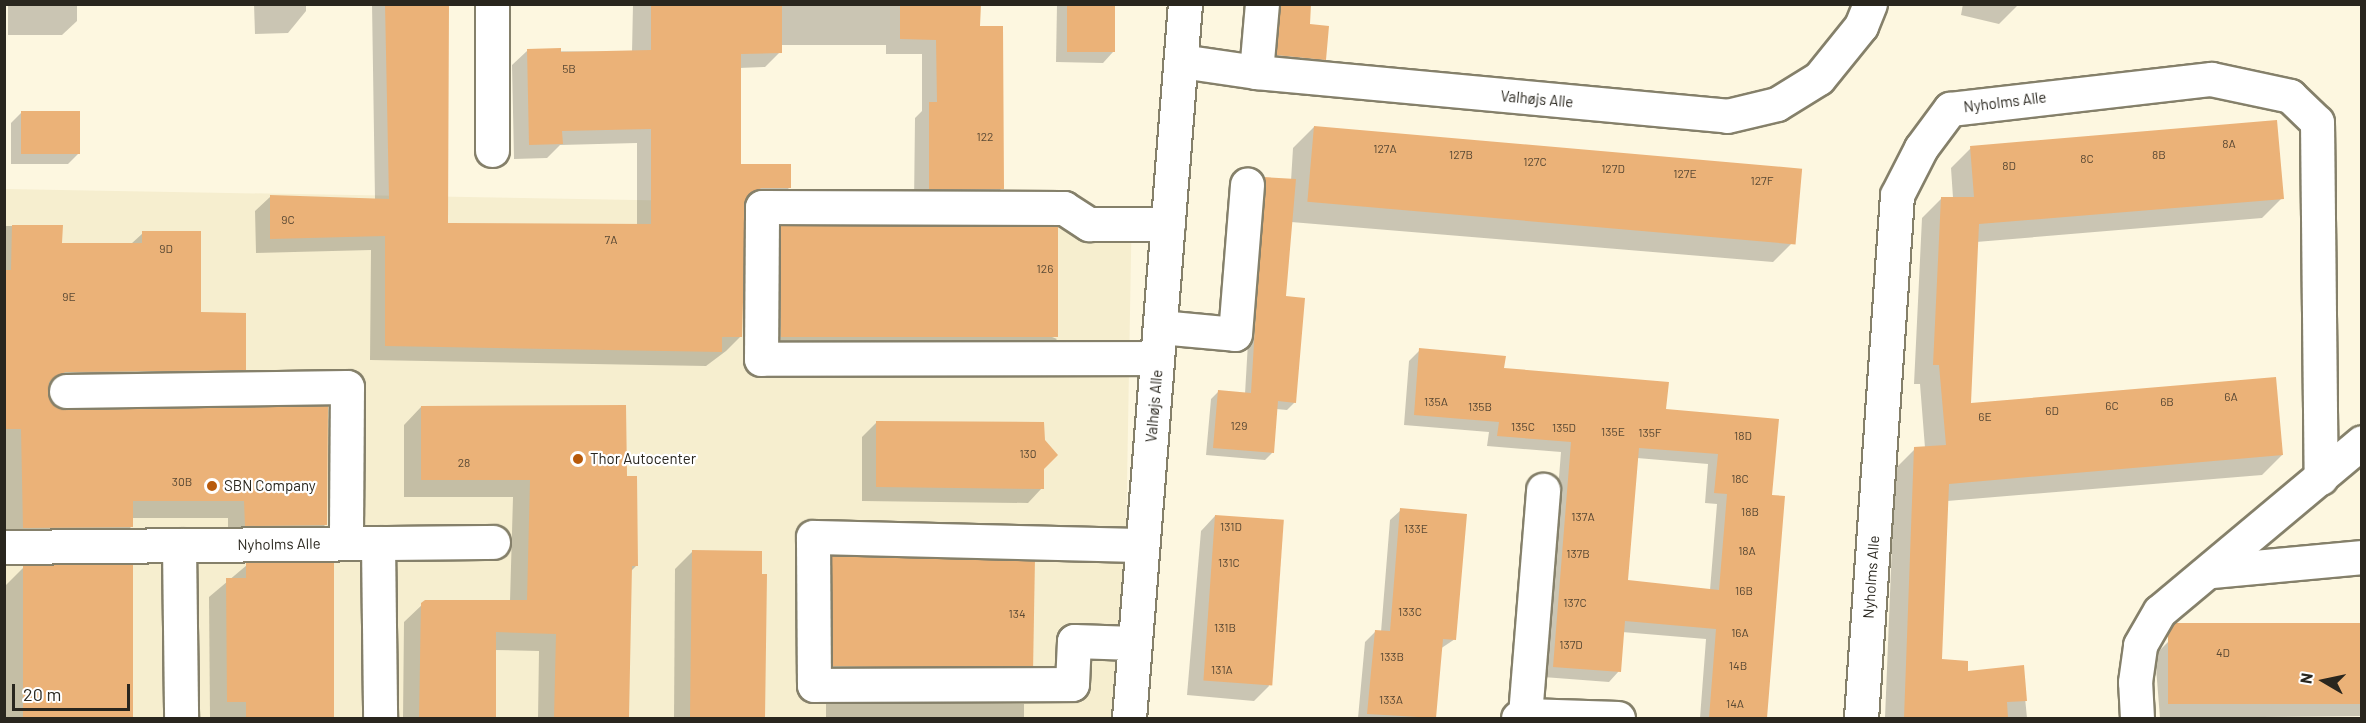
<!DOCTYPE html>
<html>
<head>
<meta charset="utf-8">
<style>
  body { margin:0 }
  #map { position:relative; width:2366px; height:723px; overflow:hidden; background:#fdf7e0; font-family:Barlow,sans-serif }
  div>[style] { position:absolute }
  .built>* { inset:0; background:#f6eecf; transform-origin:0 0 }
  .shadow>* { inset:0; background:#0003; transform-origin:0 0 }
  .building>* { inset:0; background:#ebb278; transform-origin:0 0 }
  .roads { filter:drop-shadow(2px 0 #85806a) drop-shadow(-2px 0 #85806a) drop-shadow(0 2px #85806a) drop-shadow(0 -2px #85806a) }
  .minor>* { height:33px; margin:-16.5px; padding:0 16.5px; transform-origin:16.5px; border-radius:16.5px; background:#fff }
  .dots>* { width:16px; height:16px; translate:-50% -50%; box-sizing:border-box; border:3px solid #fff; border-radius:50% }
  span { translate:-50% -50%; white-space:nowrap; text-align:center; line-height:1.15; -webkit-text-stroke:4.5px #fff; paint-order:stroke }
  .number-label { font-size:12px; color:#5a4934 }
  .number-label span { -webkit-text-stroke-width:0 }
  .street-label { font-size:15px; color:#29261e }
  .poi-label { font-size:15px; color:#29261e }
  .left { translate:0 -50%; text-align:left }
  .frame { position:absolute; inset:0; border:6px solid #29261e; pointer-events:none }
  .north { position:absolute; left:2294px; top:651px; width:60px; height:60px; -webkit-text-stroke:4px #fff; paint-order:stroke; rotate:279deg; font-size:16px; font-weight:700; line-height:24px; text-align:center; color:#29261e }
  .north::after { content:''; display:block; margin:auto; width:21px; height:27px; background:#29261e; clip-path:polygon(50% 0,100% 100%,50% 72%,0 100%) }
  .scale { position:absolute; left:12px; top:684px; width:118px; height:27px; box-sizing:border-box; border:3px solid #29261e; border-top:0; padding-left:8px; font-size:18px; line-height:21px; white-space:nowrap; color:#29261e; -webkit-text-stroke:4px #fff; paint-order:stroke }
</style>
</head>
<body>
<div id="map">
  <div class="built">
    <div style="left:5px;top:189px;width:1127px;height:529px;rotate:1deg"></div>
  </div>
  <div class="shadow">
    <div style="clip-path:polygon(8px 4px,77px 4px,77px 21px,62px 35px,8px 35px)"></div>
    <div style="clip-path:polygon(254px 4px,306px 4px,306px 11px,288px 33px,255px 34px)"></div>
    <div style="clip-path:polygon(372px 4px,447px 4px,447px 225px,637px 225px,637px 143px,560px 145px,547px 158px,514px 159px,512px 65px,527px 51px,632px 52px,633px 4px,979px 4px,979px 27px,1002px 188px,987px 203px,914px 203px,915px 118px,922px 111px,922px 54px,886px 54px,886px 45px,780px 45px,780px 52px,765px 67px,739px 68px,739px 166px,789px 188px,774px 202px,745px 202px,741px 336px,726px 351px,706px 366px,370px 360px,371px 250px,256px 253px,255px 211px,270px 197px,375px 200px)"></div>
    <div style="clip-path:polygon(1057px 4px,1114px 4px,1113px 52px,1103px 63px,1056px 62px)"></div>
    <div style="clip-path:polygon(1275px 4px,1310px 4px,1308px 26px,1325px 59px,1319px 64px,1272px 60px)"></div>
    <div style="clip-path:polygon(1963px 4px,2019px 4px,1999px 24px,1961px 15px)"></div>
    <div style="clip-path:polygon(22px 112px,78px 154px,68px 164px,11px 164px,11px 123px)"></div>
    <div style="clip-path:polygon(1314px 127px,1794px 241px,1773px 262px,1291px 222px,1284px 297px,1295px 402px,1287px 410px,1276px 409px,1272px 453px,1265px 460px,1206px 455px,1211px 399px,1218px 392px,1245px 394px,1257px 186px,1265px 178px,1291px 181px,1293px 148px)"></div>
    <div style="clip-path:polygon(1971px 148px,2282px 198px,2262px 218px,1976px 242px,1969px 405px,2282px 455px,2262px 475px,1947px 501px,1940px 660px,1966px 673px,2022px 667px,2027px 718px,1885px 718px,1895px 469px,1915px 449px,1925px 448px,1920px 384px,1914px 384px,1922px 218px,1942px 198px,1953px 198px,1951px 168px)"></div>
    <div style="clip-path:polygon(4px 226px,61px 226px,61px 244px,131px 244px,143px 233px,199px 314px,245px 369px,227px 386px,48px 389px,48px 401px,326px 524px,308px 542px,228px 542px,228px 518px,132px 518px,132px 526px,114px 544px,4px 536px)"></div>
    <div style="clip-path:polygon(781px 227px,1057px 339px,1039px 357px,763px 354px,764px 245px)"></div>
    <div style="clip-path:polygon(evenodd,1420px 350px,1665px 410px,1771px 496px,1784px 497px,1765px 718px,1700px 718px,1706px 639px,1622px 632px,1619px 671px,1609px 682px,1543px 677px,1561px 452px,1487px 446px,1489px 432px,1404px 425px,1409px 361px,1420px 350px,1637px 458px,1708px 464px,1705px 503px,1717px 504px,1710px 590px,1627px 582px,1637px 458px)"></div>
    <div style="clip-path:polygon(421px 407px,625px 477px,636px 566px,631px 571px,627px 718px,538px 718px,539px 651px,494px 650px,494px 718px,403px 718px,404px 622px,425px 602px,510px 601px,513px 497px,404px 497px,404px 425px)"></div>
    <div style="clip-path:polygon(877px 422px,1043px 468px,1042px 488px,1028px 503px,862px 501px,862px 437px)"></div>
    <div style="clip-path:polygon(1401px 510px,1455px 639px,1440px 649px,1435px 718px,1358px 718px,1365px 642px,1375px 632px,1381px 632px,1390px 520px)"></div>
    <div style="clip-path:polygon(1215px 516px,1269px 686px,1254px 701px,1187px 695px,1201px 531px)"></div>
    <div style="clip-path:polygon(693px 551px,765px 575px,764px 718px,674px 718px,675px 569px)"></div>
    <div style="clip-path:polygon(832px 558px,1033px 665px,1015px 682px,816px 683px,815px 575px)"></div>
    <div style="clip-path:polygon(333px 564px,332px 718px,210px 718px,209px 597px,247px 565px)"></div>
    <div style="clip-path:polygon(132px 566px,132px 718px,5px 718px,6px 585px,24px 567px)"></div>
    <div style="clip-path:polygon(2362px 624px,2362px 716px,2160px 718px,2155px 655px,2170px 640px)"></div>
    <div style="left:1024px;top:704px;width:14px;height:198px;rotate:90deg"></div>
  </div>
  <div class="building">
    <div style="clip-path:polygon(385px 4px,449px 4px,448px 223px,651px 224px,651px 129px,562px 131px,563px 144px,529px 145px,527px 49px,561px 48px,561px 52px,651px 50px,651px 4px,782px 4px,782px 53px,741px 54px,741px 164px,791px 164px,791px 188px,761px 188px,746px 198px,742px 337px,722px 337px,722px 352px,385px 346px,385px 236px,270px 239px,270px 195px,389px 199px)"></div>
    <div style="clip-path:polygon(900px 4px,981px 4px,980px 26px,1003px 26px,1004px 189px,929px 189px,929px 102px,937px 102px,936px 40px,900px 39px)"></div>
    <div style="left:1067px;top:4px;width:48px;height:48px"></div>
    <div style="clip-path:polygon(1281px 4px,1311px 4px,1310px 24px,1329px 26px,1326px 60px,1276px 55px)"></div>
    <div style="left:21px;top:111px;width:59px;height:43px"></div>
    <div style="clip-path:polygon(2277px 120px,2284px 199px,1979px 224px,1971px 403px,2276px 377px,2283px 455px,1949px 484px,1942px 659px,1968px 661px,1968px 671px,2024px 665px,2027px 701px,2007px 702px,2008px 718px,1904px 718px,1914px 447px,1946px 445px,1939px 365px,1933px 365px,1941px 197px,1974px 197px,1970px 146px)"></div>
    <div style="left:1314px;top:126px;width:490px;height:76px;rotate:5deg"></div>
    <div style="clip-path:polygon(1264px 177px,1296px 179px,1286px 296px,1305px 298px,1296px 403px,1278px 401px,1274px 453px,1213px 448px,1218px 390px,1251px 393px)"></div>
    <div style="clip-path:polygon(12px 225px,63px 225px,62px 243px,142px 243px,142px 231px,201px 231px,201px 312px,246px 313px,246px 370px,65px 372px,49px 382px,50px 400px,66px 410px,328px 406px,327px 525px,245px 526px,244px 501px,133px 501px,133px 527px,23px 528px,21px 429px,4px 429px,4px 270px,11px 270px)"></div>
    <div style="left:781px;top:226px;width:277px;height:111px"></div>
    <div style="clip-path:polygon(evenodd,1419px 348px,1506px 356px,1504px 368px,1669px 382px,1666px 409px,1779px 419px,1772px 495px,1785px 496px,1767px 718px,1709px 718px,1716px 629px,1625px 621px,1621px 672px,1553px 667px,1571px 442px,1497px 436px,1499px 422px,1414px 415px,1419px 348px,1639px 448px,1718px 454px,1714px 493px,1727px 494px,1719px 590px,1628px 580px,1639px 448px)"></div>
    <div style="clip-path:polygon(626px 405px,627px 476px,637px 476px,638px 566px,632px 566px,629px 718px,554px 718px,556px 634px,496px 632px,496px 718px,419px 718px,421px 603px,425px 600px,527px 600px,530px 480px,421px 480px,421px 406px)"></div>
    <div style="clip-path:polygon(876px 421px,1044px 422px,1045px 440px,1058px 455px,1044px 469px,1044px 489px,876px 487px)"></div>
    <div style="clip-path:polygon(1400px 508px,1467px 514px,1456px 640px,1443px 639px,1436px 718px,1367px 714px,1375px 630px,1390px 631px)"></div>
    <div style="left:1215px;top:515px;width:69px;height:166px;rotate:4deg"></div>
    <div style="clip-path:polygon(692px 550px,762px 551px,762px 574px,767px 574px,765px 718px,690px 718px)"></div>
    <div style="left:832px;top:556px;width:203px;height:110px;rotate:1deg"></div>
    <div style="clip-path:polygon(334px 562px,334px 718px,246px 718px,246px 702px,227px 702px,226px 578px,246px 578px,246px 563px)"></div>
    <div style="left:133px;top:564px;width:154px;height:110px;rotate:90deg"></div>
    <div style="left:2361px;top:623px;width:81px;height:193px;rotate:90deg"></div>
  </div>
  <div class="roads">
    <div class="minor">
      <div style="left:1181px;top:61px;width:76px;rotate:8.3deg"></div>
      <div style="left:1256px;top:72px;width:473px;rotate:5.3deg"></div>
      <div style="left:1727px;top:116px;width:51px;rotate:-13.5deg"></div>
      <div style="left:1777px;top:104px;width:49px;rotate:-31.8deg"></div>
      <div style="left:1819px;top:78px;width:67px;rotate:-51.1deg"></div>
      <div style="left:1861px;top:26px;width:24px;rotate:-68deg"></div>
      <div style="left:1256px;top:72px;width:68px;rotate:-85deg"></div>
      <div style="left:492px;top:150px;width:146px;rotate:-90deg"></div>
      <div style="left:1160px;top:327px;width:75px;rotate:5.3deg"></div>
      <div style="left:1235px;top:334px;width:150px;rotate:-85.4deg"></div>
      <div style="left:1157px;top:358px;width:396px;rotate:179.9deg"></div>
      <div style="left:761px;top:359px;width:152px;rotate:-89.6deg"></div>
      <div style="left:762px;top:207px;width:302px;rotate:0.2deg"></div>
      <div style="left:1064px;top:208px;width:30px;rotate:33deg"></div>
      <div style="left:1089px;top:224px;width:79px"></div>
      <div style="left:66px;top:391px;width:281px;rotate:-0.8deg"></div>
      <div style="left:347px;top:387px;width:156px;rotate:90.4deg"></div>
      <div style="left:378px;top:543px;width:115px;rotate:-0.5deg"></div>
      <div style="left:179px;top:545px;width:173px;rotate:89.3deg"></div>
      <div style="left:4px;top:547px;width:374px;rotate:-0.6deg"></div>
      <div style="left:378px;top:543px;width:175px;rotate:89.3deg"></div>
      <div style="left:2212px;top:571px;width:151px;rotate:-5.3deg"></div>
      <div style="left:1134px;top:643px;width:60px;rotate:-178.1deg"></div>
      <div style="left:1074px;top:641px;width:43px;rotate:92.7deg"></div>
      <div style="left:1072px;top:684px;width:258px;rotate:179.8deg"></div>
      <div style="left:814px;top:685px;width:148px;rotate:-90.4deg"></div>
      <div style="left:813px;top:537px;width:329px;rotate:1.4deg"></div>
      <div style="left:1525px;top:715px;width:93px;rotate:1.8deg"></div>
      <div style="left:1129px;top:718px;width:716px;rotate:-85.52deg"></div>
      <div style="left:1518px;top:718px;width:8px;rotate:-23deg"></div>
      <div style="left:1525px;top:715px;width:226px;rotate:-85.4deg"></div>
      <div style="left:1861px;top:718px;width:524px;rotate:-86.06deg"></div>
      <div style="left:1897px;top:195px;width:53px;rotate:-62.9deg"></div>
      <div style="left:1921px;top:148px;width:49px;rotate:-53.4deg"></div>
      <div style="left:1950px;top:109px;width:263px;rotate:-6.6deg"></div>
      <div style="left:2211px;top:79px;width:81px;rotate:12.1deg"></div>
      <div style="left:2290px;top:96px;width:37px;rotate:44deg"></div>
      <div style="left:2317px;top:122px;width:356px;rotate:89.4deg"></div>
      <div style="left:2137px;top:718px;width:36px;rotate:-93deg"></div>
      <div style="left:2135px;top:682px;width:37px;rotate:-82deg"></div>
      <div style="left:2140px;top:645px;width:39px;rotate:-60deg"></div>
      <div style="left:2160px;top:611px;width:263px;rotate:-39.9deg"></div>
    </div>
  </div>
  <div class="dots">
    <div style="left:578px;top:459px;background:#b85a0b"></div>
    <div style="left:212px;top:486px;background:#b85a0b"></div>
  </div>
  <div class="number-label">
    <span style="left:569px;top:69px">5B</span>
    <span style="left:985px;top:137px">122</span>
    <span style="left:2229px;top:144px">8A</span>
    <span style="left:1385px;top:149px">127A</span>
    <span style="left:1461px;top:155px">127B</span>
    <span style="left:2159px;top:155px">8B</span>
    <span style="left:2087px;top:159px">8C</span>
    <span style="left:1535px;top:162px">127C</span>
    <span style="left:2009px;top:166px">8D</span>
    <span style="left:1613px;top:169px">127D</span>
    <span style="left:1685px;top:174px">127E</span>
    <span style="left:1762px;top:181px">127F</span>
    <span style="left:288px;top:220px">9C</span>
    <span style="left:611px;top:240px">7A</span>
    <span style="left:166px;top:249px">9D</span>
    <span style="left:1045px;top:269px">126</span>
    <span style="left:69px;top:297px">9E</span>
    <span style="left:2231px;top:397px">6A</span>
    <span style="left:1436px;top:402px">135A</span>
    <span style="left:2167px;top:402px">6B</span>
    <span style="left:2112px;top:406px">6C</span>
    <span style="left:1480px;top:407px">135B</span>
    <span style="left:2052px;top:411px">6D</span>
    <span style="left:1985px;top:417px">6E</span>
    <span style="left:1239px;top:426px">129</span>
    <span style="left:1523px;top:427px">135C</span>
    <span style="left:1564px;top:428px">135D</span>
    <span style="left:1613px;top:432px">135E</span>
    <span style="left:1650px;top:433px">135F</span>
    <span style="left:1743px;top:436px">18D</span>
    <span style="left:1028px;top:454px">130</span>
    <span style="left:464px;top:463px">28</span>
    <span style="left:1740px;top:479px">18C</span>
    <span style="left:182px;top:482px">30B</span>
    <span style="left:1750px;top:512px">18B</span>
    <span style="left:1583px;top:517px">137A</span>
    <span style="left:1231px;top:527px">131D</span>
    <span style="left:1416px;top:529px">133E</span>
    <span style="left:1747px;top:551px">18A</span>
    <span style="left:1578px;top:554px">137B</span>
    <span style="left:1229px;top:563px">131C</span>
    <span style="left:1744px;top:591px">16B</span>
    <span style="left:1575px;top:603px">137C</span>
    <span style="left:1410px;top:612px">133C</span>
    <span style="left:1017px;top:614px">134</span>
    <span style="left:1225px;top:628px">131B</span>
    <span style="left:1740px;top:633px">16A</span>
    <span style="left:1571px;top:645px">137D</span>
    <span style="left:2223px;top:653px">4D</span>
    <span style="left:1392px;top:657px">133B</span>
    <span style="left:1738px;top:666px">14B</span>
    <span style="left:1222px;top:670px">131A</span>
    <span style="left:1391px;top:700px">133A</span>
    <span style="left:1735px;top:704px">14A</span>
  </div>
  <div class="street-label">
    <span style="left:1537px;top:99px;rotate:5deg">Valhøjs Alle</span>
    <span style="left:2005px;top:102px;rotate:-7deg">Nyholms Alle</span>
    <span style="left:1154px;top:406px;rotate:-85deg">Valhøjs Alle</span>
    <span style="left:279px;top:544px;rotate:-1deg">Nyholms Alle</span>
    <span style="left:1871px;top:577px;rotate:-86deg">Nyholms Alle</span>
  </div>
  <div class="poi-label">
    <span class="left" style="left:590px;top:459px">Thor Autocenter</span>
    <span class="left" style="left:224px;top:486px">SBN Company</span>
  </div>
  <div class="frame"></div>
  <div class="north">N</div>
  <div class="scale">20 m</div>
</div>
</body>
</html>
